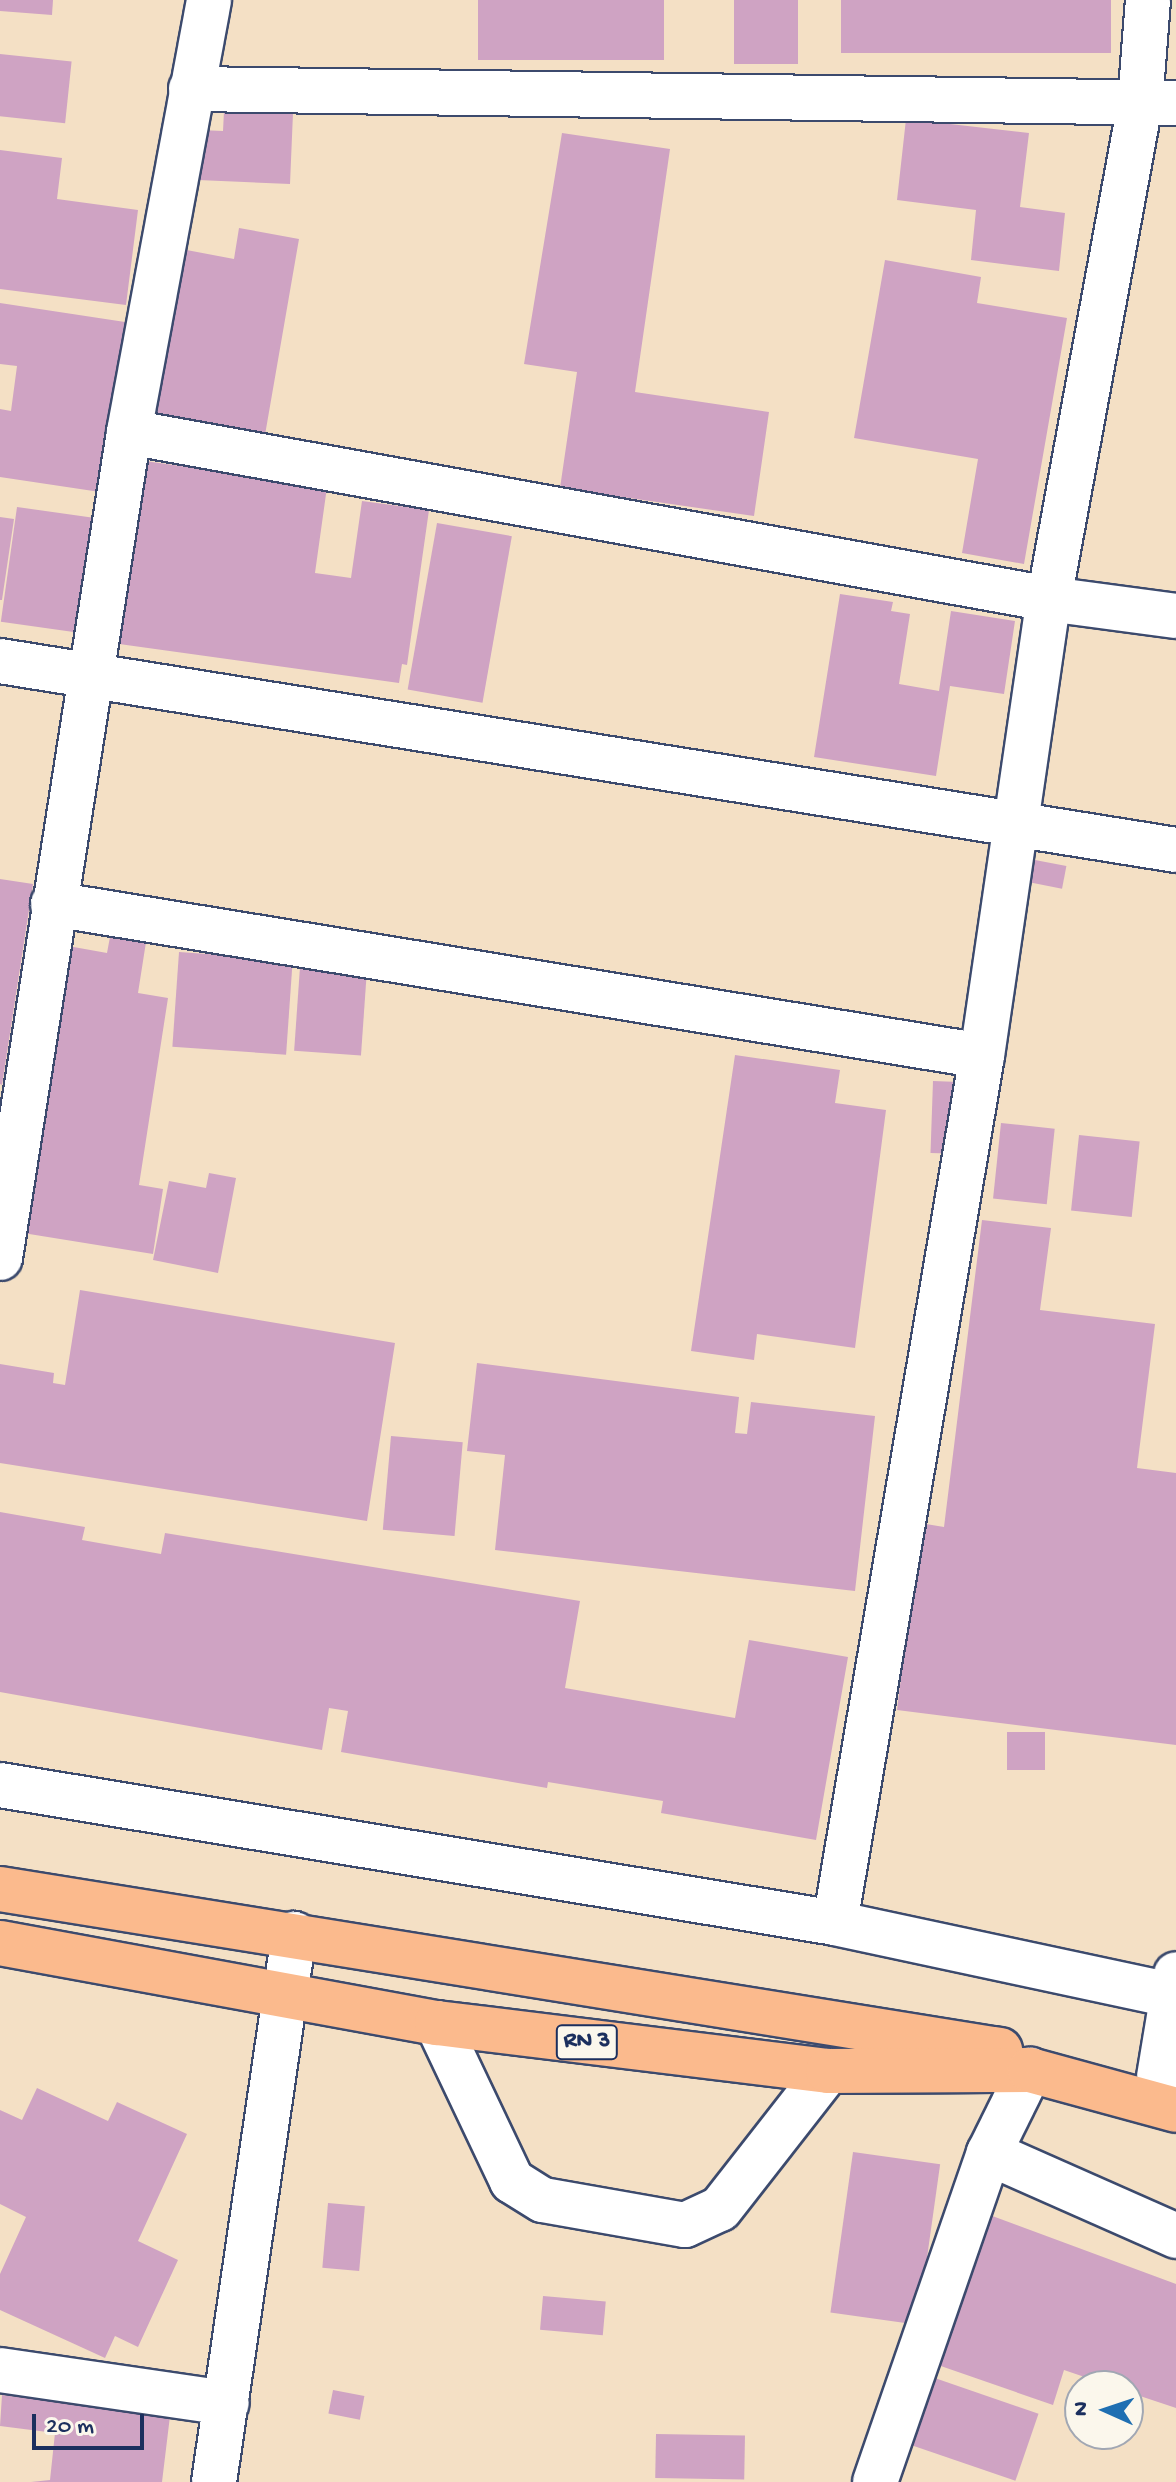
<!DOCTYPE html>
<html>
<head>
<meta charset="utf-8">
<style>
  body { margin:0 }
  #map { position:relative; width:1176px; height:2482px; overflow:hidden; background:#f4e0c5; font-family:"Gochi Hand",sans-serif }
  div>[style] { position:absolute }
  .building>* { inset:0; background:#cfa3c3; transform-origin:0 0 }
  .roads { filter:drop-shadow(2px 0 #3c4a6d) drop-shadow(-2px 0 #3c4a6d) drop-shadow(0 2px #3c4a6d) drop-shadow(0 -2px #3c4a6d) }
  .minor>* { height:44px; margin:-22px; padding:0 22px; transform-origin:22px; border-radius:22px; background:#fff }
  .highway>* { height:44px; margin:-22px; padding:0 22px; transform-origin:22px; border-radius:22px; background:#fbba8d }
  span { translate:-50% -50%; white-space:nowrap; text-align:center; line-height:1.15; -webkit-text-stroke:8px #fbf7ec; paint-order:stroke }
  .shield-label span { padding:2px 6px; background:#fbf7ec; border:2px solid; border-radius:6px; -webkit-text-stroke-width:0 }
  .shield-label { font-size:24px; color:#1b2f5e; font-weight:700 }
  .north { position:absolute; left:1064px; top:2370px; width:80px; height:80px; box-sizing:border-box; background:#fbf7ec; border:2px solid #a1a7b3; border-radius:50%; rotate:273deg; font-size:22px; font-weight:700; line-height:32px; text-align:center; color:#1b2f5e }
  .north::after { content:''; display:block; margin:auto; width:28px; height:36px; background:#1f6fb2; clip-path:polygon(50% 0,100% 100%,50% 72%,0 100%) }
  .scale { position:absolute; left:32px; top:2414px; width:112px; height:36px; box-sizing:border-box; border:4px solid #1b2f5e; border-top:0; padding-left:10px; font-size:24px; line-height:28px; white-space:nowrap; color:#1b2f5e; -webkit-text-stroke:6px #fbf7ec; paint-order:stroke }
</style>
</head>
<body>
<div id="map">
  <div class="building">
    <div style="clip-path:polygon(0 0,53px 0,52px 15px,0 11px)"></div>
    <div style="left:478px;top:0;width:186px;height:60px"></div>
    <div style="left:734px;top:0;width:64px;height:64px"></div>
    <div style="left:841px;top:0;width:270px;height:53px"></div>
    <div style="left:0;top:54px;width:72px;height:62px;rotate:6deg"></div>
    <div style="clip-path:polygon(224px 111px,293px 113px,290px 184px,198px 180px,200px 130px,223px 131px)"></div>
    <div style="clip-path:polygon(906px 119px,1029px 133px,1020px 207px,1065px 213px,1059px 271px,971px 260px,976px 210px,897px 200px)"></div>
    <div style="clip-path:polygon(562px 133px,670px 149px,635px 392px,769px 412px,754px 516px,560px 488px,577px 372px,524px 364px)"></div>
    <div style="clip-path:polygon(0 150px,62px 158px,57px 199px,138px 210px,126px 305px,0 289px)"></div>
    <div style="clip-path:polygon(239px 228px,299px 239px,265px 435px,147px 415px,176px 248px,234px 259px)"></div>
    <div style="clip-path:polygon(885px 260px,981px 277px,977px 303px,1067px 318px,1024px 564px,962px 553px,978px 459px,854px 438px)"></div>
    <div style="clip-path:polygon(0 303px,125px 322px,100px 492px,0 477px,0 409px,11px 411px,17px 366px,0 364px)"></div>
    <div style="clip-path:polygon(138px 460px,327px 487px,315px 573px,351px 578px,362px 501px,429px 510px,407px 665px,402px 664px,399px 683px,112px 643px)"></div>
    <div style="left:17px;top:507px;width:77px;height:116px;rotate:8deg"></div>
    <div style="clip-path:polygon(0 517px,14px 519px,2px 600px,0 600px)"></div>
    <div style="left:437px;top:523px;width:76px;height:169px;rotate:10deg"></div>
    <div style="clip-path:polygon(840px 594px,893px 602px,891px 611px,910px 614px,899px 684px,939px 691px,951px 611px,1015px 621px,1004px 694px,950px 686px,936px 776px,814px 757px)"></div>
    <div style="left:1035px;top:860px;width:32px;height:23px;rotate:11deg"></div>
    <div style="clip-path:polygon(0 879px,33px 884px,2px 1085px,0 1084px)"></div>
    <div style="clip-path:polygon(110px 937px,146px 942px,138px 993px,168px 998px,139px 1185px,163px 1189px,153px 1254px,23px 1233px,68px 946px,107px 953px)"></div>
    <div style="left:179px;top:952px;width:114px;height:95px;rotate:4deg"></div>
    <div style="left:300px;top:967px;width:67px;height:84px;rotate:4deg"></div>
    <div style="clip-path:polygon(735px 1055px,840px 1070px,835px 1103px,886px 1110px,855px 1348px,757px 1334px,754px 1360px,691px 1351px)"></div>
    <div style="left:933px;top:1081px;width:26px;height:72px;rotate:2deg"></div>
    <div style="left:1001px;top:1123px;width:54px;height:76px;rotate:6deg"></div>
    <div style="left:1079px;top:1135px;width:61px;height:76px;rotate:6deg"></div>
    <div style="clip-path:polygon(209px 1173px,236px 1178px,218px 1273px,153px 1260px,169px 1181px,206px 1188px)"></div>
    <div style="clip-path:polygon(982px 1220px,1051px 1228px,1040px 1310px,1155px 1324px,1137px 1468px,1176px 1473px,1176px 1745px,897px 1710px,920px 1523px,944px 1527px)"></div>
    <div style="clip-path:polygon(80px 1290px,395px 1343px,367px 1521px,0 1463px,0 1364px,54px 1373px,53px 1383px,65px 1385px)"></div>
    <div style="clip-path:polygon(477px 1363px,739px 1397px,735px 1433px,747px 1434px,751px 1402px,875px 1416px,855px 1591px,495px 1550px,505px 1455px,467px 1451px)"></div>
    <div style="left:391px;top:1436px;width:72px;height:94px;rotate:5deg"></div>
    <div style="clip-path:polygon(0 1512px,85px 1527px,82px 1540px,161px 1554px,165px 1533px,580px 1601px,565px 1688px,735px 1718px,749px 1640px,848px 1657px,816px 1840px,661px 1813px,663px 1801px,548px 1782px,547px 1788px,341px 1752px,348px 1711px,329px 1708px,322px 1750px,0 1692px)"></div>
    <div style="left:1007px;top:1732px;width:38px;height:38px"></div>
    <div style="clip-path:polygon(37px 2088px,108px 2121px,117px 2102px,187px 2134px,138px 2241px,178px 2260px,138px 2347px,115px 2336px,105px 2358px,0 2310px,0 2274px,26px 2217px,0 2204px,0 2110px,22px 2120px)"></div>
    <div style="left:853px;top:2152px;width:88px;height:162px;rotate:8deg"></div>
    <div style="left:328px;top:2203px;width:37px;height:65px;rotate:5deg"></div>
    <div style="clip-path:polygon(987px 2214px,1176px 2284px,1176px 2408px,1128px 2392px,1128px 2386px,1111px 2386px,1064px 2370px,1053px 2405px,935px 2364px)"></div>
    <div style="left:543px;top:2296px;width:63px;height:34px;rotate:5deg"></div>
    <div style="left:926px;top:2375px;width:119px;height:71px;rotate:19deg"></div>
    <div style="left:333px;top:2390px;width:32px;height:24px;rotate:11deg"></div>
    <div style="clip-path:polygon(2px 2395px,170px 2416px,162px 2482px,31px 2482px,50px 2480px,55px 2433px,0 2426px)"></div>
    <div style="left:656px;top:2434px;width:89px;height:44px;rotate:1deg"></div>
  </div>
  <div class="roads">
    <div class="minor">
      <div style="left:191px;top:89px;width:985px;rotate:0.81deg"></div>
      <div style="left:129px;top:432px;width:935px;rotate:10.29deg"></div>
      <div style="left:1049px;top:599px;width:128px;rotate:7.6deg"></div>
      <div style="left:0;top:661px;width:1191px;rotate:9.13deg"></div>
      <div style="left:53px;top:904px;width:941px;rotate:9.29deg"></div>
      <div style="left:0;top:1258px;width:836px;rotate:-81.12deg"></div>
      <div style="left:129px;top:432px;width:439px;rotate:-79.5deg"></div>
      <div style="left:0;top:1785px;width:846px;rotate:9.38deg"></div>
      <div style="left:835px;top:1923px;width:349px;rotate:12.1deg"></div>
      <div style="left:835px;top:1923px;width:879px;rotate:-80.38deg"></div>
      <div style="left:982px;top:1056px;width:462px;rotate:-81.7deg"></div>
      <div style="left:1049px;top:599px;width:503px;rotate:-79.58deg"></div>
      <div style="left:1140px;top:104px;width:104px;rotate:-85.6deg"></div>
      <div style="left:437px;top:2023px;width:175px;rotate:64.6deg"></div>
      <div style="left:512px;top:2181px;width:36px;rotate:32deg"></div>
      <div style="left:543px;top:2200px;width:144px;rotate:10deg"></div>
      <div style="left:685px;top:2225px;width:38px;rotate:-25deg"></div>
      <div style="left:720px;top:2209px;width:175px;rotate:-52deg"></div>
      <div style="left:1159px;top:2077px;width:104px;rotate:-80.6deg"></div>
      <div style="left:989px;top:2153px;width:205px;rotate:23.9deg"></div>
      <div style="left:0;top:2370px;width:229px;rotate:8.3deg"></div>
      <div style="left:214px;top:2482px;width:554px;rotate:-81.69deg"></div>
      <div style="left:875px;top:2482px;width:348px;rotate:-70.9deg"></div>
      <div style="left:989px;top:2153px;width:93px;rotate:-63.7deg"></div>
    </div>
    <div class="highway">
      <div style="left:0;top:1889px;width:1013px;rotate:9.15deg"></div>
      <div style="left:0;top:1943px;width:444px;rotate:10.4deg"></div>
      <div style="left:437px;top:2023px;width:394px;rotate:7deg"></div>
      <div style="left:828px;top:2071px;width:202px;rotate:-0.3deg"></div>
      <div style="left:1030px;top:2070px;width:151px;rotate:15.3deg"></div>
    </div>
  </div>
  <div class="shield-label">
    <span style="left:587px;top:2042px">RN 3</span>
  </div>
  <div class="north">N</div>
  <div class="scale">20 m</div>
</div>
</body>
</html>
